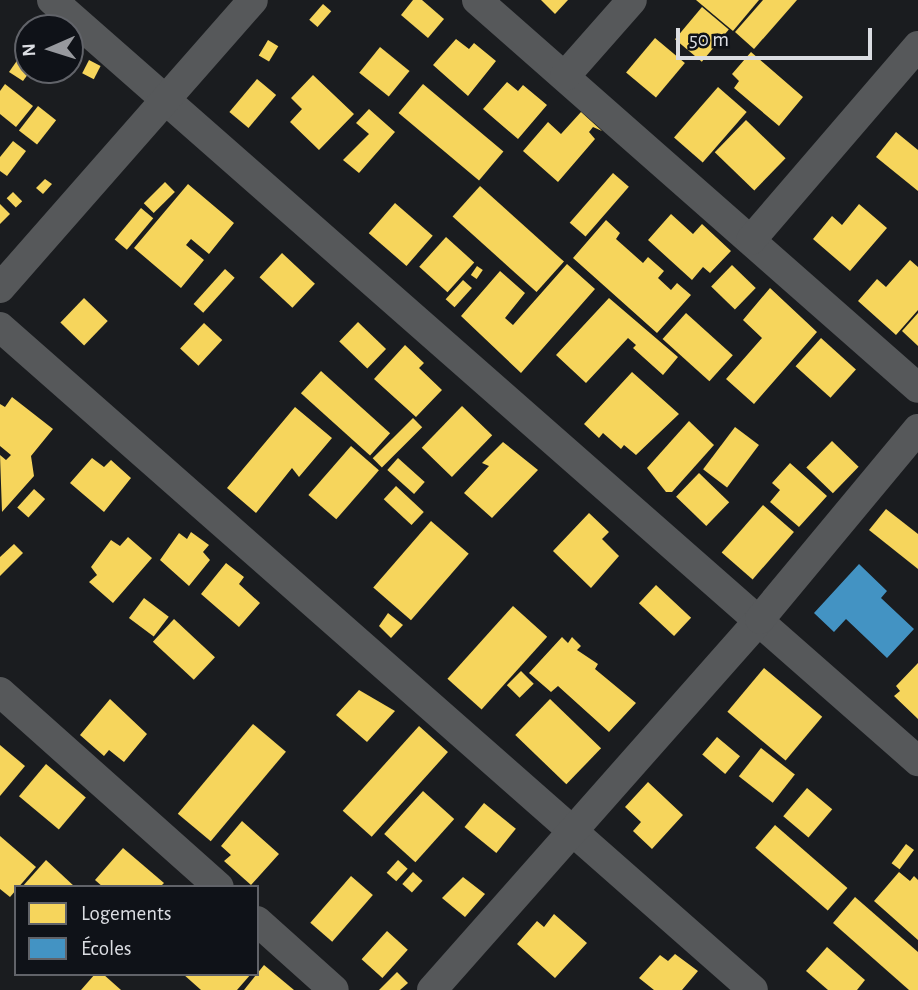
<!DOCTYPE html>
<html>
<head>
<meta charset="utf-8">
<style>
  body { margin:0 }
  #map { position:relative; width:918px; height:990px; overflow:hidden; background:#1a1c1f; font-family:"Alegreya Sans",sans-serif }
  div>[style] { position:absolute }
  .homes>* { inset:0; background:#f6d55c; transform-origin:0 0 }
  .schools>* { inset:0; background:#4393c3 }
  .minor>* { height:30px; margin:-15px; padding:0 15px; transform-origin:15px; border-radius:15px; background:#56585a }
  span { translate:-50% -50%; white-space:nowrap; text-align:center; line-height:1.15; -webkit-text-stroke:7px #0f1218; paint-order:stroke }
  .legend { position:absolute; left:14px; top:885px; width:245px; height:91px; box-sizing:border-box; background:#0f1218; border:2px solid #616369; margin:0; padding:9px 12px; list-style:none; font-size:21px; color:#dbdde2 }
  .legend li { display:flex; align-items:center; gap:14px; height:35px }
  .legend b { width:35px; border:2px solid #616369 }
  .north { position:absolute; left:14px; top:14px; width:70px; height:70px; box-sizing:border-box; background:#0f1218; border:2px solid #616369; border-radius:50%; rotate:267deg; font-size:19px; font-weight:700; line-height:28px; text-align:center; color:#dbdde2 }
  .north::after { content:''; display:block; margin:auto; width:24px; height:32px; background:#97999e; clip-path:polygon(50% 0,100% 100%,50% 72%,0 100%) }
  .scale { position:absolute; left:676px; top:28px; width:196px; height:32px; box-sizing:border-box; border:4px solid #dbdde2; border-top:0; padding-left:9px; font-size:21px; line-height:24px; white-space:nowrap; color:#dbdde2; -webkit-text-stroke:5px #0f1218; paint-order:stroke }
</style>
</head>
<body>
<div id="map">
  <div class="homes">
    <div style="clip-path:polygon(413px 0,422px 0,444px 19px,428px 38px,401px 15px)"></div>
    <div style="clip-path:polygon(541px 0,568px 0,555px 14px)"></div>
    <div style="clip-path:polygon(696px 0,759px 0,733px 31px)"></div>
    <div style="clip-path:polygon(763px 0,797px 0,754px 49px,735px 32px)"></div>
    <div style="left:323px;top:4px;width:11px;height:21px;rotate:41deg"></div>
    <div style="left:702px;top:7px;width:35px;height:42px;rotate:40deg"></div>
    <div style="left:655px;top:38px;width:39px;height:45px;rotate:40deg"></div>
    <div style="clip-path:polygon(456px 39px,469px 49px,474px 43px,496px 61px,468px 96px,433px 65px)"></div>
    <div style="left:268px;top:40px;width:12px;height:18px;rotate:31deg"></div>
    <div style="clip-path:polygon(28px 45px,31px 70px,23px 81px,9px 72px)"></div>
    <div style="left:380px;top:47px;width:38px;height:33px;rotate:39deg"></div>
    <div style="clip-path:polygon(751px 52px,803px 97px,779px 126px,734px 88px,739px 81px,732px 74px)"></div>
    <div style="left:89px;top:60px;width:13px;height:15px;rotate:27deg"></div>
    <div style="clip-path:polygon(313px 75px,354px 114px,319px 150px,290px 122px,302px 109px,291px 98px)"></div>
    <div style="left:257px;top:79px;width:25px;height:43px;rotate:40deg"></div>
    <div style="clip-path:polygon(507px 82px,518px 91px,523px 85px,547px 105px,518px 139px,483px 109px)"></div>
    <div style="clip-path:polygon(5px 84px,33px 106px,16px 127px,0 114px,0 91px)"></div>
    <div style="left:423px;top:84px;width:105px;height:38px;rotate:40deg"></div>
    <div style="left:718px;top:87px;width:38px;height:67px;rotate:41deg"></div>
    <div style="left:38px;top:106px;width:23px;height:31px;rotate:38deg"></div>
    <div style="clip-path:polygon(369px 109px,395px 132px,359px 173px,343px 160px,369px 134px,356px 123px)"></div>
    <div style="clip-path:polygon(581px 112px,602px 131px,593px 127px,589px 132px,595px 139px,558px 182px,523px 151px,548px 122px,561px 134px)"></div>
    <div style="left:746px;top:120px;width:55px;height:45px;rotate:44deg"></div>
    <div style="clip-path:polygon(896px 132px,918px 150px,918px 191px,876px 157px)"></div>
    <div style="clip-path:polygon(13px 141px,26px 151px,7px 176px,0 171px,0 157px)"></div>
    <div style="left:613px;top:173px;width:21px;height:66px;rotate:41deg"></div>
    <div style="clip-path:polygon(45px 179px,52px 184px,43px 194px,36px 188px)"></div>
    <div style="left:165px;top:182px;width:14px;height:30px;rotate:45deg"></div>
    <div style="clip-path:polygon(188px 184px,234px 223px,209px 254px,191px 239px,186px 245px,204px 260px,181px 288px,134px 248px)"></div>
    <div style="left:480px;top:186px;width:113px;height:41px;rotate:42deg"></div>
    <div style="left:13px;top:192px;width:13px;height:9px;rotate:45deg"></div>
    <div style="left:395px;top:203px;width:50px;height:40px;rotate:41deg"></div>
    <div style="clip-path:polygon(0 204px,10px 214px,0 224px)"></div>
    <div style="clip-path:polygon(859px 204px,887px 228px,850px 271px,813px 239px,832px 216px,842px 225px)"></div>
    <div style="left:141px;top:208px;width:16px;height:41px;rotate:40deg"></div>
    <div style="clip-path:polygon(671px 214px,693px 234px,702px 224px,731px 251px,710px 273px,703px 267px,692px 280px,648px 240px)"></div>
    <div style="clip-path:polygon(606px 220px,620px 233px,616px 239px,643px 263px,648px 257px,664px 271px,658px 278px,671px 290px,677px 283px,691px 295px,657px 333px,573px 258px)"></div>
    <div style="left:446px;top:237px;width:38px;height:40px;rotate:42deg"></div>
    <div style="left:282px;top:253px;width:45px;height:33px;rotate:43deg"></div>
    <div style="clip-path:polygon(910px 260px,918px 267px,918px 310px,896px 335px,858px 301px,877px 279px,886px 287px)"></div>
    <div style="clip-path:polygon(567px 264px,595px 289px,521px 373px,461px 316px,500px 271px,525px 293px,505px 318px,513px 325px)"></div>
    <div style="left:732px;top:265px;width:33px;height:30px;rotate:44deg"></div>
    <div style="left:477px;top:266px;width:7px;height:11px;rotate:34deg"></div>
    <div style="left:225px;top:269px;width:13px;height:47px;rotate:42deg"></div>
    <div style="left:463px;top:280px;width:12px;height:26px;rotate:42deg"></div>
    <div style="clip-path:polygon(770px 288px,817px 332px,754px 404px,726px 379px,762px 338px,743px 320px)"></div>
    <div style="left:84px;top:298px;width:33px;height:34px;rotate:44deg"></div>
    <div style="clip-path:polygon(609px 298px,678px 357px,663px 375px,633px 348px,636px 345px,628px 338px,586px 383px,556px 355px)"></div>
    <div style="left:686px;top:313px;width:63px;height:35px;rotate:42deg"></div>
    <div style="clip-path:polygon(918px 313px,918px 346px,902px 331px)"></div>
    <div style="left:358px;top:322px;width:39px;height:27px;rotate:44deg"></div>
    <div style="left:204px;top:323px;width:25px;height:35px;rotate:43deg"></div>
    <div style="left:821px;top:338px;width:47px;height:38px;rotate:42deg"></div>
    <div style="clip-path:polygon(405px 345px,424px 363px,419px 368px,442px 390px,416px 417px,374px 379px)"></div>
    <div style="left:321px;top:371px;width:93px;height:30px;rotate:42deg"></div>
    <div style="clip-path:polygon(632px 372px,679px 414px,636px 455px,624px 445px,621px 449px,603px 433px,599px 438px,584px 424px)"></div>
    <div style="clip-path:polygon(12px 397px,53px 429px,31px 456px,34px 476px,2px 512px,0 455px,6px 460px,11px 455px,0 446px,0 404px,5px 407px)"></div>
    <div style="left:462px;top:406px;width:42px;height:58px;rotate:44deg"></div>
    <div style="clip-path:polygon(295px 407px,332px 438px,299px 477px,292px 468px,256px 513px,227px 488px)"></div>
    <div style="left:413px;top:418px;width:13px;height:57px;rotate:45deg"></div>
    <div style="clip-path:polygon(689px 421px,714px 445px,672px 492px,666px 492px,647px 468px)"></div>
    <div style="left:735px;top:427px;width:30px;height:53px;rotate:37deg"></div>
    <div style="left:832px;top:441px;width:37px;height:37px;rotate:44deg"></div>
    <div style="clip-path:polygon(503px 442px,538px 470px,492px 518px,464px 493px,489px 466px,482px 463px)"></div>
    <div style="left:351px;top:446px;width:37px;height:65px;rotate:41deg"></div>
    <div style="clip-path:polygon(92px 458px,104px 467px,111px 460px,131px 478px,104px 512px,70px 483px)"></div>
    <div style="left:398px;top:458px;width:36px;height:16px;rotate:42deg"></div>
    <div style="clip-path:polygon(790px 463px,827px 496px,799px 527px,770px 502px,780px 490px,772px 483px)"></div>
    <div style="left:699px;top:473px;width:42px;height:33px;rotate:44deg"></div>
    <div style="left:396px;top:486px;width:38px;height:18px;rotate:43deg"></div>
    <div style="left:34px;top:489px;width:15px;height:25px;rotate:42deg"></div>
    <div style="left:763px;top:505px;width:41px;height:63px;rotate:41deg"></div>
    <div style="clip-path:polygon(886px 509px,918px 534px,918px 569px,869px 530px)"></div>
    <div style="clip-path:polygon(589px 513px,609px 532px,602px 539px,619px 556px,591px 588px,553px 551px)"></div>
    <div style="left:431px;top:521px;width:50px;height:88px;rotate:41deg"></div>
    <div style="clip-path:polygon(191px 532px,209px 545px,203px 552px,210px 560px,189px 586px,160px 560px,179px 533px,187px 539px)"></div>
    <div style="clip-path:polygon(128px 537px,152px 558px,113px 603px,89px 582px,97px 575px,91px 567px,111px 540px,120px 546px)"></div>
    <div style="clip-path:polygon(14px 544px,23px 553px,0 576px,0 557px)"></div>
    <div style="clip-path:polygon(226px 563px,244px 577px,239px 584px,260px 603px,239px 627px,201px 594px)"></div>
    <div style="left:656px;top:585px;width:48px;height:25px;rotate:43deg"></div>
    <div style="left:144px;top:598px;width:31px;height:25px;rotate:37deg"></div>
    <div style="left:513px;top:606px;width:46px;height:98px;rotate:42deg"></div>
    <div style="clip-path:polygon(388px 613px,403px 625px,391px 638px,379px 626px)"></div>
    <div style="left:174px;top:619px;width:56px;height:31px;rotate:43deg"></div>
    <div style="clip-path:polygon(562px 637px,568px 643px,572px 637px,581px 646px,577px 650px,598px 664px,595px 669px,636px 703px,609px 732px,558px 686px,551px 692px,529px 673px)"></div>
    <div style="clip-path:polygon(918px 663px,918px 719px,894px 696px,900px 691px,896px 686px)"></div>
    <div style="left:764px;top:668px;width:76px;height:57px;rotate:40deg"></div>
    <div style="left:521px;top:671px;width:18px;height:20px;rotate:45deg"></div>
    <div style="clip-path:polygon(359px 690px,395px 711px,367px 742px,336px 715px)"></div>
    <div style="clip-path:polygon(110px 699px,147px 734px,124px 762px,109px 750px,104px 756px,80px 735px)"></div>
    <div style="left:550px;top:699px;width:71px;height:50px;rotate:44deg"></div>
    <div style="left:253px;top:724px;width:43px;height:117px;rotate:40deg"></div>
    <div style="left:419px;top:726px;width:39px;height:114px;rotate:42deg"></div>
    <div style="left:717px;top:737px;width:30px;height:23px;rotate:40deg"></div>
    <div style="clip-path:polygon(0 745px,25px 766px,0 796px)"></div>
    <div style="left:761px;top:748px;width:43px;height:36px;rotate:38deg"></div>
    <div style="left:46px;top:764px;width:52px;height:42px;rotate:40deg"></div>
    <div style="clip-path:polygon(648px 782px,683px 815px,652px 849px,633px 831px,641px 822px,625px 807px)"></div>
    <div style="left:807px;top:788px;width:33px;height:37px;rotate:40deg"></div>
    <div style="left:423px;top:791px;width:42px;height:58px;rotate:42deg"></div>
    <div style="left:484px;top:803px;width:41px;height:31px;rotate:39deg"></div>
    <div style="clip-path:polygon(242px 821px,279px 854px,251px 885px,224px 861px,231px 855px,221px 846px)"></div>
    <div style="left:775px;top:825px;width:96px;height:30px;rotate:41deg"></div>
    <div style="clip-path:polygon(0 836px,36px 867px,10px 897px,0 889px)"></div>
    <div style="left:906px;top:844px;width:10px;height:24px;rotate:37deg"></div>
    <div style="clip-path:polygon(123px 848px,164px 883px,160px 887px,103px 887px,95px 880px)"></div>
    <div style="clip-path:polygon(46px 860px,75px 887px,22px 887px)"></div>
    <div style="left:398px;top:860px;width:13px;height:17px;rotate:42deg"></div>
    <div style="left:413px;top:872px;width:13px;height:16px;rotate:42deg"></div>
    <div style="clip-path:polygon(899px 872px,910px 881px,914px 876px,918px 880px,918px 940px,874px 901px)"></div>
    <div style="left:351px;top:876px;width:29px;height:62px;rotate:41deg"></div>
    <div style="clip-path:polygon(463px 877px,485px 894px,465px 917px,442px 898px)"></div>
    <div style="clip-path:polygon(855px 897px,918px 952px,918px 990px,909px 990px,833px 923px)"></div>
    <div style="clip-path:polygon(554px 914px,587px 943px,555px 978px,517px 944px,537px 921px,544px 927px)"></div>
    <div style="left:387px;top:931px;width:28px;height:38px;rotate:42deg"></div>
    <div style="clip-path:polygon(827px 947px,865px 980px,857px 990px,828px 990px,806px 971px)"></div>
    <div style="clip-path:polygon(675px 954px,698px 971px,682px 990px,654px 990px,639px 978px,660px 955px,668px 961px)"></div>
    <div style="clip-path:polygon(264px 965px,294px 990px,244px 990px)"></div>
    <div style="clip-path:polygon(397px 972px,408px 983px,400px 990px,379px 990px)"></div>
    <div style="clip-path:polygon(95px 974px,103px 974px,121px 990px,81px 990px)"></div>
    <div style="clip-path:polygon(183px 974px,251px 974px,237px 990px,201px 990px)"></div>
  </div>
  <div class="schools">
    <div style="clip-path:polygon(859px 564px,887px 591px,881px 598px,914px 629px,887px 658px,846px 619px,834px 632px,814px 613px)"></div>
  </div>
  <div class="minor">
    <div style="left:52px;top:0;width:1153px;rotate:41.31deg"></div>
    <div style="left:477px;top:0;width:587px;rotate:41.34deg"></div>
    <div style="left:565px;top:76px;width:101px;rotate:-48.6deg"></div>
    <div style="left:751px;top:240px;width:256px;rotate:-49.3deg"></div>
    <div style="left:0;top:288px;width:383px;rotate:-48.7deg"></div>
    <div style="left:0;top:327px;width:1003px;rotate:41.36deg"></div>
    <div style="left:0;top:692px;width:293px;rotate:41.7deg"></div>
    <div style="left:257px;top:921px;width:103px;rotate:41.9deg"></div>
    <div style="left:432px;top:990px;width:495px;rotate:-48.5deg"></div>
    <div style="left:760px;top:619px;width:247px;rotate:-50.3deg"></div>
  </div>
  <ul class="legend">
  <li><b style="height:19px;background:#f6d55c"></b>Logements</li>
  <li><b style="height:19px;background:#4393c3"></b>Écoles</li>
  </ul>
  <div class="north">N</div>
  <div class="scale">50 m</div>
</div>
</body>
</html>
